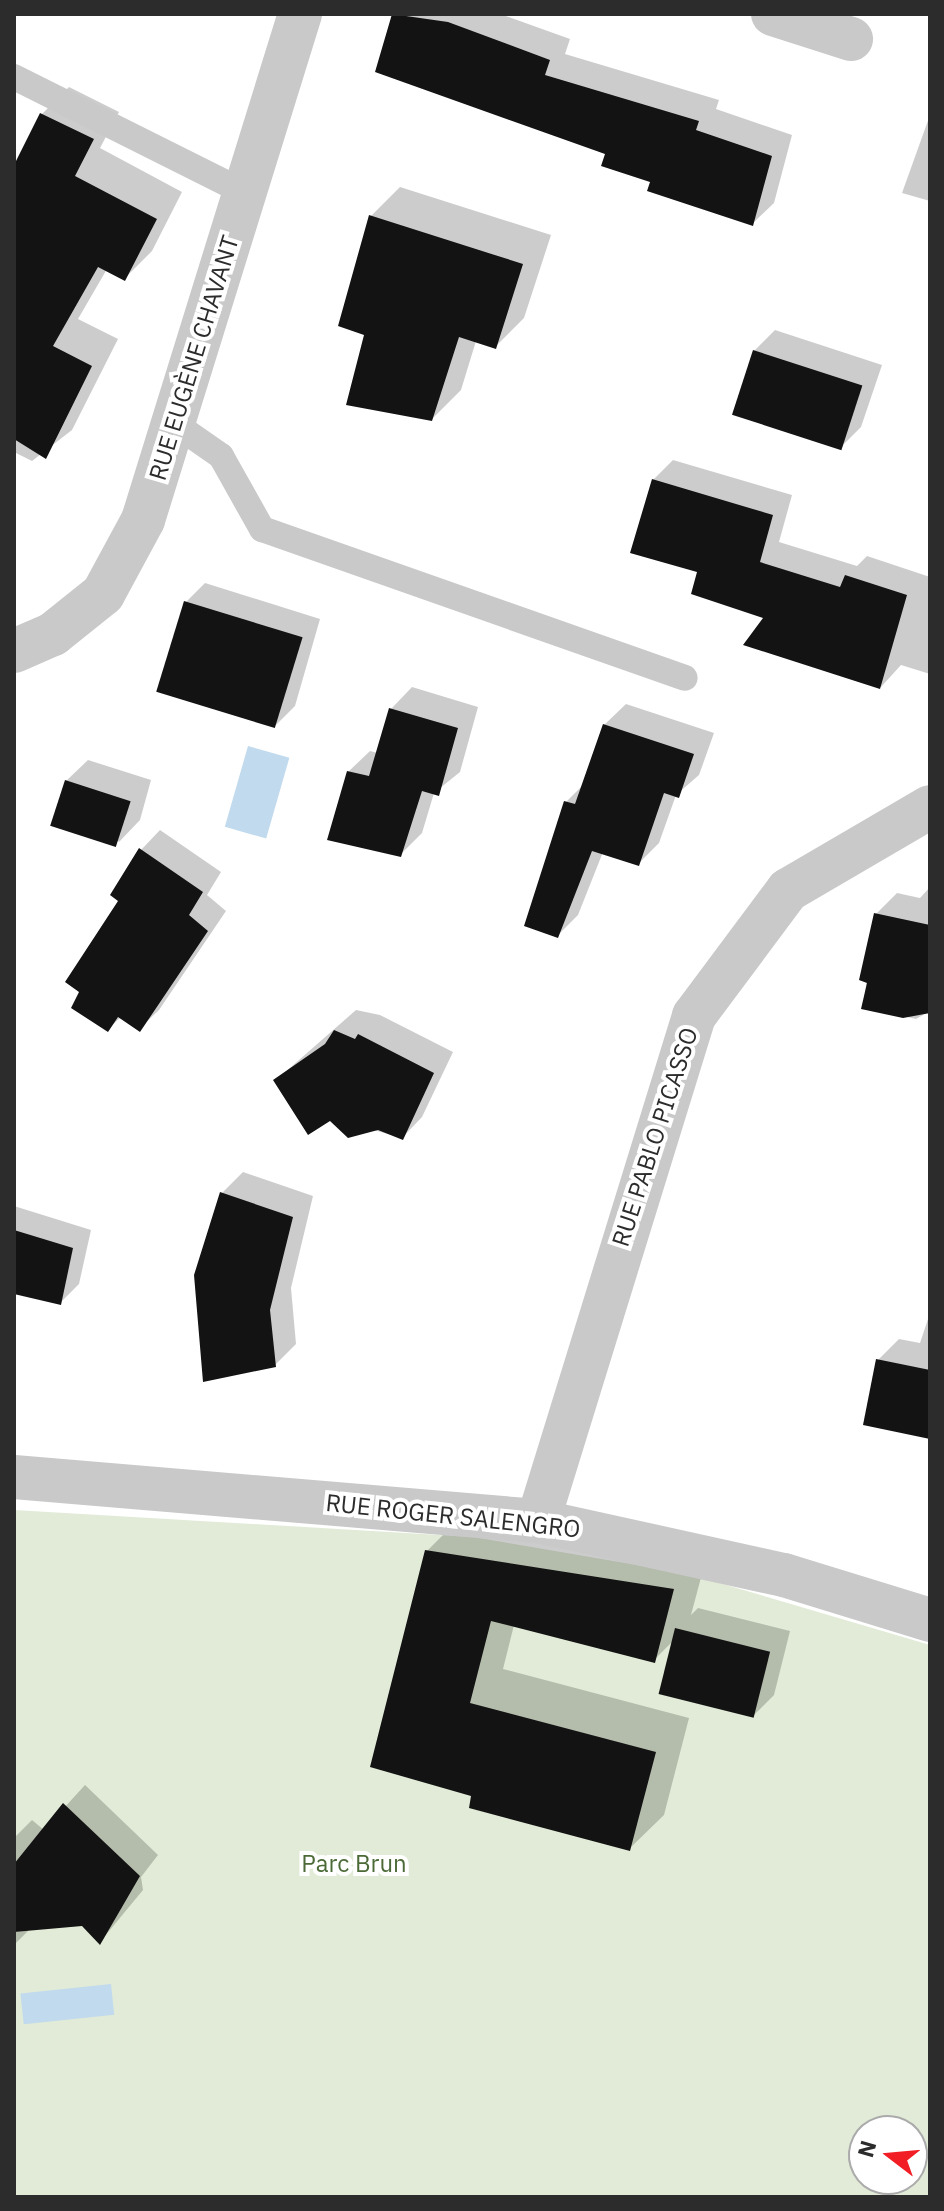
<!DOCTYPE html>
<html>
<head>
<meta charset="utf-8">
<style>
  body { margin:0 }
  #map { position:relative; width:944px; height:2211px; overflow:hidden; background:#fff; font-family:"IBM Plex Sans",sans-serif }
  div>[style] { position:absolute }
  .green>* { inset:0; background:#e1ebd7 }
  .water>* { inset:0; background:#c1daed; transform-origin:0 0 }
  .shadow>* { inset:0; background:#0003 }
  .building>* { inset:0; background:#131313; transform-origin:0 0 }
  .lane>* { height:26px; margin:-13px; padding:0 13px; transform-origin:13px; border-radius:13px; background:#c9c9c9 }
  .street>* { height:44px; margin:-22px; padding:0 22px; transform-origin:22px; border-radius:22px; background:#c9c9c9 }
  span { translate:-50% -50%; white-space:nowrap; text-align:center; line-height:1.15; -webkit-text-stroke:8px #fff; paint-order:stroke }
  .street-label { font-size:24px; color:#2c2c2c }
  .park-label { font-size:24px; color:#4c6a37 }
  .frame { position:absolute; inset:0; border:16px solid #2c2c2c; pointer-events:none }
  .north { position:absolute; left:848px; top:2115px; width:80px; height:80px; box-sizing:border-box; background:#fff; border:2px solid #ababab; border-radius:50%; rotate:286deg; font-size:22px; font-weight:700; line-height:32px; text-align:center; color:#2c2c2c }
  .north::after { content:''; display:block; margin:auto; width:28px; height:36px; background:#f11f25; clip-path:polygon(50% 0,100% 100%,50% 72%,0 100%) }
</style>
</head>
<body>
<div id="map">
  <div class="green">
    <div style="clip-path:polygon(evenodd,14px 1510px,473px 1537px,689px 1574px,930px 1645px,930px 2197px,14px 2197px,14px 1510px,864px 2131px,912px 2131px,912px 2179px,864px 2179px,864px 2131px)"></div>
  </div>
  <div class="water">
    <div style="left:248px;top:746px;width:43px;height:84px;rotate:16deg"></div>
    <div style="left:111px;top:1984px;width:31px;height:91px;rotate:84deg"></div>
  </div>
  <div class="shadow">
    <div style="clip-path:polygon(395px 14px,500px 14px,570px 39px,565px 54px,719px 100px,716px 109px,792px 135px,774px 203px,752px 224px,652px 181px,607px 152px,377px 71px)"></div>
    <div style="clip-path:polygon(69px 87px,119px 112px,100px 148px,182px 192px,152px 251px,125px 278px,107px 269px,78px 319px,118px 339px,72px 430px,32px 461px,14px 452px,14px 170px,42px 114px)"></div>
    <div style="clip-path:polygon(930px 115px,930px 201px,902px 193px)"></div>
    <div style="clip-path:polygon(400px 187px,551px 235px,524px 318px,495px 347px,476px 341px,461px 390px,432px 419px,366px 333px,371px 216px)"></div>
    <div style="clip-path:polygon(775px 330px,882px 365px,861px 427px,840px 448px,754px 351px)"></div>
    <div style="clip-path:polygon(673px 460px,792px 495px,779px 542px,857px 566px,867px 556px,930px 577px,930px 674px,901px 665px,881px 687px,699px 570px,653px 480px)"></div>
    <div style="clip-path:polygon(205px 583px,320px 619px,295px 706px,276px 725px,186px 602px)"></div>
    <div style="clip-path:polygon(412px 687px,478px 707px,460px 772px,434px 793px,422px 833px,400px 855px,348px 772px,370px 751px,378px 753px,391px 709px)"></div>
    <div style="clip-path:polygon(626px 704px,714px 733px,699px 775px,676px 795px,659px 843px,638px 864px,603px 852px,578px 915px,557px 936px,566px 802px,584px 784px,604px 725px)"></div>
    <div style="clip-path:polygon(88px 760px,151px 780px,140px 820px,119px 842px,66px 781px)"></div>
    <div style="clip-path:polygon(160px 830px,221px 872px,207px 895px,226px 911px,159px 1010px,139px 1029px,121px 1017px,108px 1029px,120px 900px,141px 850px)"></div>
    <div style="clip-path:polygon(930px 887px,930px 1011px,916px 1019px,863px 1007px,876px 914px,897px 893px,920px 898px)"></div>
    <div style="clip-path:polygon(356px 1010px,380px 1015px,453px 1052px,422px 1117px,402px 1138px,331px 1118px,275px 1081px)"></div>
    <div style="clip-path:polygon(243px 1172px,313px 1196px,291px 1288px,296px 1344px,275px 1365px,222px 1193px)"></div>
    <div style="clip-path:polygon(14px 1206px,91px 1230px,79px 1284px,61px 1302px,14px 1292px)"></div>
    <div style="clip-path:polygon(930px 1313px,930px 1437px,878px 1360px,899px 1339px,920px 1343px)"></div>
    <div style="clip-path:polygon(461px 1517px,707px 1555px,691px 1615px,698px 1608px,790px 1631px,774px 1695px,753px 1716px,674px 1640px,654px 1660px,514px 1625px,503px 1669px,689px 1718px,664px 1815px,629px 1849px,474px 1795px,427px 1551px)"></div>
    <div style="clip-path:polygon(85px 1785px,158px 1855px,141px 1877px,143px 1890px,100px 1942px,82px 1924px,31px 1928px,14px 1945px,14px 1838px,32px 1820px,44px 1830px)"></div>
  </div>
  <div class="building">
    <div style="clip-path:polygon(392px 14px,448px 22px,550px 60px,545px 75px,699px 121px,696px 130px,772px 156px,753px 226px,647px 191px,650px 182px,601px 166px,605px 154px,375px 72px)"></div>
    <div style="clip-path:polygon(40px 113px,94px 139px,75px 176px,157px 219px,125px 281px,98px 267px,53px 346px,92px 366px,46px 459px,14px 439px,14px 165px)"></div>
    <div style="clip-path:polygon(369px 215px,523px 264px,496px 349px,459px 337px,432px 421px,346px 405px,364px 335px,338px 326px)"></div>
    <div style="left:753px;top:350px;width:115px;height:68px;rotate:18deg"></div>
    <div style="clip-path:polygon(652px 479px,773px 515px,760px 562px,840px 587px,845px 575px,907px 595px,880px 689px,743px 645px,763px 618px,691px 594px,697px 572px,630px 553px)"></div>
    <div style="left:184px;top:601px;width:124px;height:95px;rotate:17deg"></div>
    <div style="clip-path:polygon(389px 708px,458px 728px,439px 796px,422px 791px,401px 857px,327px 840px,347px 771px,369px 776px)"></div>
    <div style="clip-path:polygon(603px 724px,694px 754px,679px 798px,664px 793px,639px 866px,592px 851px,558px 938px,524px 926px,564px 801px,575px 804px)"></div>
    <div style="left:65px;top:780px;width:69px;height:48px;rotate:18deg"></div>
    <div style="clip-path:polygon(139px 848px,203px 892px,189px 915px,208px 931px,140px 1032px,118px 1017px,108px 1032px,71px 1008px,79px 992px,65px 982px,118px 901px,110px 895px)"></div>
    <div style="clip-path:polygon(874px 913px,930px 925px,930px 1013px,903px 1018px,861px 1009px,867px 983px,859px 980px)"></div>
    <div style="clip-path:polygon(334px 1030px,355px 1039px,358px 1034px,434px 1073px,403px 1140px,378px 1130px,348px 1138px,330px 1121px,308px 1135px,273px 1080px,325px 1044px)"></div>
    <div style="clip-path:polygon(220px 1192px,293px 1217px,270px 1310px,276px 1367px,203px 1382px,194px 1275px)"></div>
    <div style="clip-path:polygon(14px 1230px,73px 1248px,61px 1305px,14px 1294px)"></div>
    <div style="clip-path:polygon(876px 1359px,930px 1370px,930px 1439px,863px 1425px)"></div>
    <div style="clip-path:polygon(425px 1550px,674px 1589px,655px 1663px,491px 1621px,470px 1703px,656px 1752px,630px 1851px,469px 1808px,471px 1796px,370px 1767px)"></div>
    <div style="left:675px;top:1628px;width:98px;height:68px;rotate:14deg"></div>
    <div style="clip-path:polygon(63px 1803px,140px 1876px,100px 1945px,82px 1926px,14px 1932px,14px 1864px)"></div>
  </div>
  <div class="lane">
    <div style="left:14px;top:77px;width:259px;rotate:26.6deg"></div>
    <div style="left:175px;top:424px;width:56px;rotate:34.8deg"></div>
    <div style="left:221px;top:456px;width:84px;rotate:60.7deg"></div>
    <div style="left:262px;top:529px;width:448px;rotate:19.4deg"></div>
  </div>
  <div class="street">
    <div style="left:773px;top:14px;width:82px;rotate:17.8deg"></div>
    <div style="left:14px;top:651px;width:43px;rotate:-23.6deg"></div>
    <div style="left:53px;top:634px;width:64px;rotate:-38.7deg"></div>
    <div style="left:103px;top:594px;width:84px;rotate:-61.6deg"></div>
    <div style="left:143px;top:520px;width:530px;rotate:-72.76deg"></div>
    <div style="left:14px;top:1477px;width:526px;rotate:4.8deg"></div>
    <div style="left:538px;top:1521px;width:252px;rotate:12.4deg"></div>
    <div style="left:784px;top:1575px;width:153px;rotate:17.1deg"></div>
    <div style="left:538px;top:1521px;width:529px;rotate:-72.83deg"></div>
    <div style="left:694px;top:1016px;width:157px;rotate:-53.3deg"></div>
    <div style="left:788px;top:890px;width:164px;rotate:-30.3deg"></div>
  </div>
  <div class="street-label">
    <span style="left:194px;top:358px;rotate:-73deg">RUE EUGÈNE CHAVANT</span>
    <span style="left:655px;top:1137px;rotate:-72deg">RUE PABLO PICASSO</span>
    <span style="left:453px;top:1516px;rotate:6deg">RUE ROGER SALENGRO</span>
  </div>
  <div class="park-label">
    <span style="left:354px;top:1864px">Parc Brun</span>
  </div>
  <div class="frame"></div>
  <div class="north">N</div>
</div>
</body>
</html>
